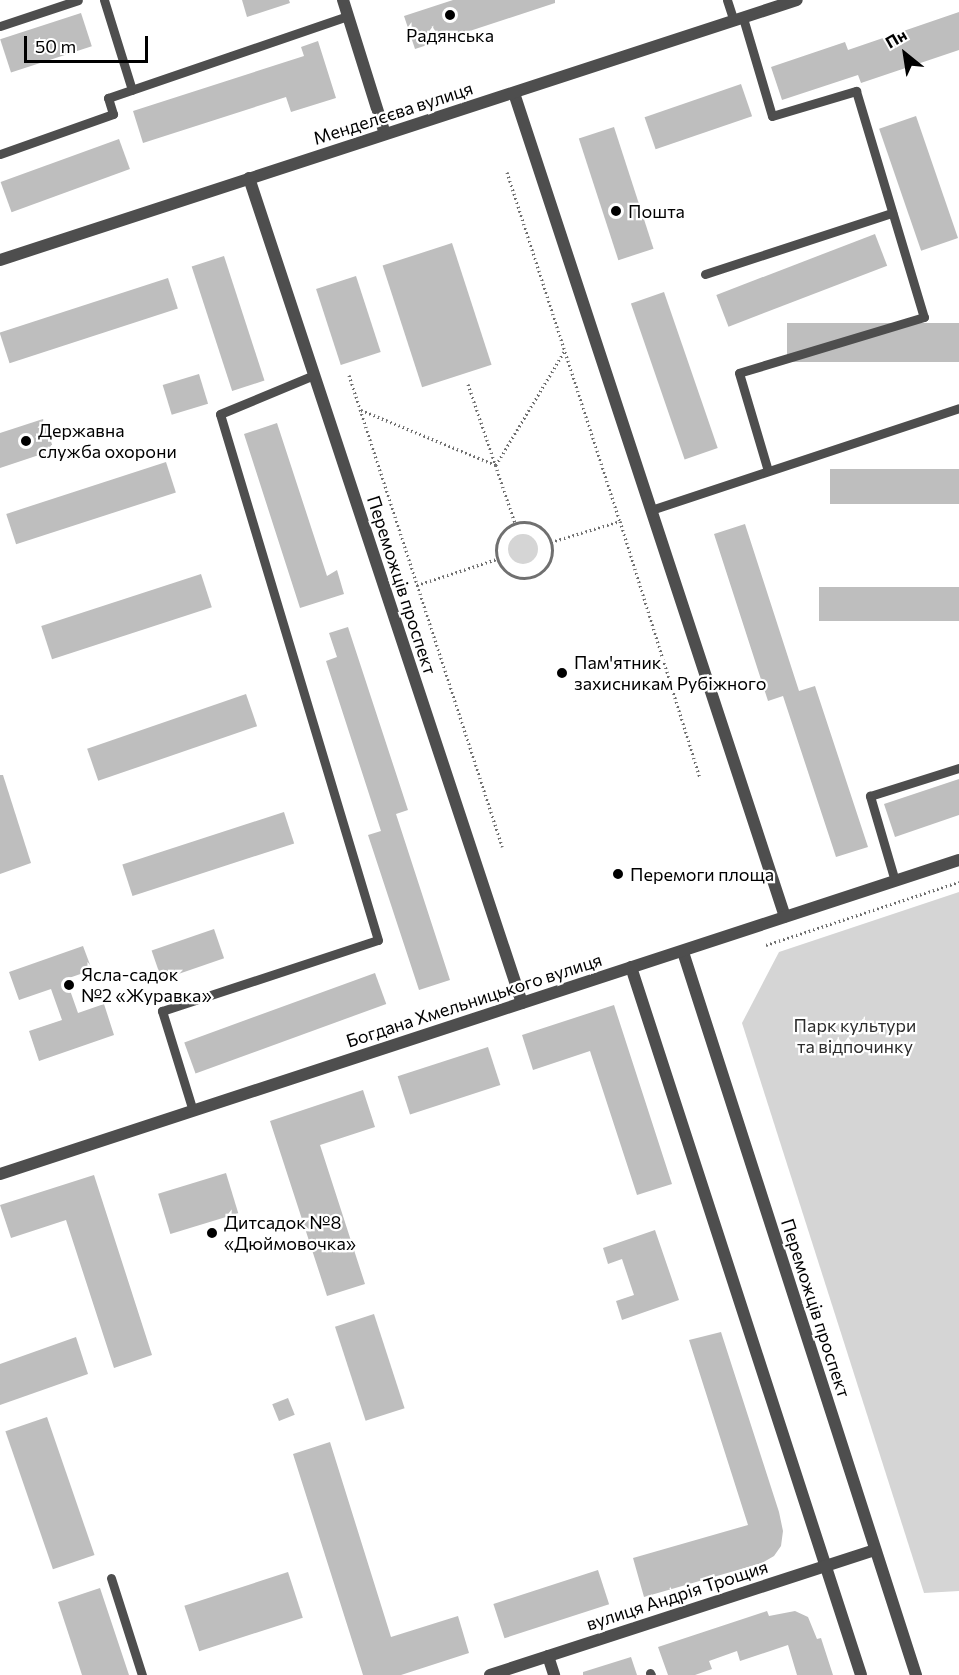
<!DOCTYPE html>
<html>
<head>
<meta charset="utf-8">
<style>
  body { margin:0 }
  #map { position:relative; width:959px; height:1675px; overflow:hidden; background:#fff; font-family:Commissioner,sans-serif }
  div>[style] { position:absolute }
  .green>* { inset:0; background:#d5d5d5 }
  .round { border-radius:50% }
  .building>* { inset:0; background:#bebebe; transform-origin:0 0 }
  .path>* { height:3px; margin-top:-1.5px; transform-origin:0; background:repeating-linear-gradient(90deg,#707070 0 1.5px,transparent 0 4.5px) }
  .path>.ring { margin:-1.5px; padding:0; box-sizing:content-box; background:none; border:3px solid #707070; border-radius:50% }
  .service>* { height:9px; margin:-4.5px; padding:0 4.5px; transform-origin:4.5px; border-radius:4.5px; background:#4e4e4e }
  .minor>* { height:12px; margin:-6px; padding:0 6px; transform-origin:6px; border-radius:6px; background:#4e4e4e }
  .tertiary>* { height:12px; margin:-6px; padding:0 6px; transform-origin:6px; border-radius:6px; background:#4e4e4e }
  .dots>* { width:16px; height:16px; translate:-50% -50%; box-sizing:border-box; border:3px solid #fff; border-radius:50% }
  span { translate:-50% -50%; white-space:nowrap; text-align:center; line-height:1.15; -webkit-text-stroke:4.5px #fff; paint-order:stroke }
  .poi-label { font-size:18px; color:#000 }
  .left { translate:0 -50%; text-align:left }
  .street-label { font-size:18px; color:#000 }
  .park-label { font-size:18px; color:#2c2c2c }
  .north { position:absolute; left:875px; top:24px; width:60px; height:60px; -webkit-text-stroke:4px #fff; paint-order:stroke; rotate:330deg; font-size:16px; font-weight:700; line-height:24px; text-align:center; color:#000 }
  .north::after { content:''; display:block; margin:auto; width:21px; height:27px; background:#000; clip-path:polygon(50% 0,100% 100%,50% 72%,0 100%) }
  .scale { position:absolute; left:24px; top:36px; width:124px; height:27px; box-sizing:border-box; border:3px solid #000; border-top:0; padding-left:8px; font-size:18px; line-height:21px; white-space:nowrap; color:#000; -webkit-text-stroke:4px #fff; paint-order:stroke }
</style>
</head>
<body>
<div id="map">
  <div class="green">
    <div class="round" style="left:508px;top:534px;width:30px;height:30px"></div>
    <div style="clip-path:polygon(959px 892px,959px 1591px,924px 1593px,742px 1023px,779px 952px)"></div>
  </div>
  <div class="building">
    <div style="clip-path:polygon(242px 0,289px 0,290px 3px,247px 17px)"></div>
    <div style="clip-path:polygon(453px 0,555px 0,555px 3px,415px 49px,404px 16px)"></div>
    <div style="clip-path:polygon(959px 12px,959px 50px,861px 83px,858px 75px,782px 100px,771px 67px,845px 42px,848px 50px)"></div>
    <div style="left:81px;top:13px;width:35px;height:85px;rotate:72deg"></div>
    <div style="clip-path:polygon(318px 41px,336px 98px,291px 112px,286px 97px,143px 143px,133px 111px,304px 56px,301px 47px)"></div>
    <div style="left:741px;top:84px;width:34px;height:102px;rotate:71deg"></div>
    <div style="left:916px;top:116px;width:129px;height:39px;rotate:71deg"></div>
    <div style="left:614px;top:127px;width:128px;height:37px;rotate:72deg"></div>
    <div style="left:119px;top:139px;width:32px;height:126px;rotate:70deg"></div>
    <div style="left:875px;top:234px;width:34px;height:170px;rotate:69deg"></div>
    <div style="left:452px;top:243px;width:128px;height:73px;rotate:72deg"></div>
    <div style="left:224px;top:256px;width:131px;height:34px;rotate:72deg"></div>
    <div style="left:356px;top:276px;width:80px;height:42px;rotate:72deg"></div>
    <div style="left:168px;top:278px;width:32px;height:177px;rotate:72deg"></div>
    <div style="left:664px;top:292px;width:165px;height:35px;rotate:71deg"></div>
    <div style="left:959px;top:323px;width:39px;height:172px;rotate:90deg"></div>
    <div style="left:199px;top:374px;width:31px;height:38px;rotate:73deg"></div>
    <div style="clip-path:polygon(43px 419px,54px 450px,0 468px,0 433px)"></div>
    <div style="clip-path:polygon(277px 423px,327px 576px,337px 570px,344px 594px,300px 608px,244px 434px)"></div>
    <div style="left:166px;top:462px;width:32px;height:168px;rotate:72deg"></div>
    <div style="left:959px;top:469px;width:35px;height:129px;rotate:90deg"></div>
    <div style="clip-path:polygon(745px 524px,799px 691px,815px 686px,868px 847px,836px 857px,783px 696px,768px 701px,714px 534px)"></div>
    <div style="left:201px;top:574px;width:35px;height:168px;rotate:72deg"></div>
    <div style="left:959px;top:587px;width:34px;height:140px;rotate:90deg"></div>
    <div style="clip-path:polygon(348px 627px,408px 810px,396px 814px,450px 980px,419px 990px,368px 835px,381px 831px,326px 661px,337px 657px,329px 633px)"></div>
    <div style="left:246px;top:694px;width:34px;height:168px;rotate:71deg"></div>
    <div style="clip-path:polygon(0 775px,3px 775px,31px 863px,0 874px)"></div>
    <div style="clip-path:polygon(959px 779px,959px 815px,895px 837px,884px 804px)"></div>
    <div style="left:284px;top:812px;width:33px;height:170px;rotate:72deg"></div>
    <div style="left:214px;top:929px;width:31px;height:66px;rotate:71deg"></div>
    <div style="clip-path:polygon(83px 946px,92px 970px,66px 979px,78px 1013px,104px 1004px,114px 1035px,39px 1061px,29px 1031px,62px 1020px,51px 989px,19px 1000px,9px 972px)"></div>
    <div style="left:375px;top:973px;width:33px;height:203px;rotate:70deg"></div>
    <div style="clip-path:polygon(614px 1005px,672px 1184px,637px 1195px,590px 1051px,533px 1070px,522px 1035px)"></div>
    <div style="left:488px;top:1047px;width:40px;height:95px;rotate:72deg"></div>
    <div style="clip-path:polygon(363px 1090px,375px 1127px,320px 1145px,365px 1284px,327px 1296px,270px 1121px)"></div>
    <div style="left:226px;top:1173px;width:42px;height:71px;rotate:73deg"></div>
    <div style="clip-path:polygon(94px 1175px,152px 1355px,114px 1368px,66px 1220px,11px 1238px,0 1205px)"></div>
    <div style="clip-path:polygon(655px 1230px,679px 1300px,622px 1320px,616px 1301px,634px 1295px,622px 1259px,608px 1264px,603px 1248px)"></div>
    <div style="left:374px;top:1314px;width:99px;height:41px;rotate:72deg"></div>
    <div style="clip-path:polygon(721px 1332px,779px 1512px,783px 1531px,781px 1546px,774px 1556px,762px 1563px,644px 1597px,633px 1558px,748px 1525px,689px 1340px)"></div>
    <div style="clip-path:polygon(76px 1337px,88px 1374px,0 1405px,0 1364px)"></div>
    <div style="left:288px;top:1398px;width:18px;height:17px;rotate:68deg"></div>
    <div style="left:47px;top:1417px;width:146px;height:44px;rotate:71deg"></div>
    <div style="clip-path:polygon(330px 1442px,391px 1637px,458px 1616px,469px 1653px,401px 1675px,363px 1675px,293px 1454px)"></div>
    <div style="left:598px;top:1570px;width:36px;height:110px;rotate:72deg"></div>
    <div style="left:288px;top:1572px;width:48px;height:109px;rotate:72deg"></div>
    <div style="clip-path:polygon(100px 1588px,129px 1675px,82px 1675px,58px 1602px)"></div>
    <div style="clip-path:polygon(767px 1611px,769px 1616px,795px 1611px,808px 1617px,817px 1639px,821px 1638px,833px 1675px,797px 1675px,788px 1645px,740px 1661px,737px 1651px,709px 1661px,712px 1669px,695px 1675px,668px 1675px,658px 1647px)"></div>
    <div style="clip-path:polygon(631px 1657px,637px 1675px,583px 1675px,583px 1672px)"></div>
  </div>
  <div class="path">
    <div style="left:507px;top:172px;width:367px;rotate:72.1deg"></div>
    <div style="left:620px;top:521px;width:269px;rotate:72.7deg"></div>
    <div style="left:349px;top:375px;width:496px;rotate:72deg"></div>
    <div style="left:468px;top:384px;width:147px;rotate:71.3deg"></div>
    <div style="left:361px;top:410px;width:146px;rotate:22.2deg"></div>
    <div style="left:496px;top:465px;width:134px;rotate:-59deg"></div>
    <div class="ring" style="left:496px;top:522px;width:53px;height:53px"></div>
    <div style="left:551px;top:542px;width:72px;rotate:-16.9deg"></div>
    <div style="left:417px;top:585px;width:84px;rotate:-18deg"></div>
    <div style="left:766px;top:945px;width:203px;rotate:-18.1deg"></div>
  </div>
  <div class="service">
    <div style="left:104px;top:0;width:94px;rotate:72.7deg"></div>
    <div style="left:727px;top:0;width:22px;rotate:72deg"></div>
    <div style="left:743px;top:18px;width:102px;rotate:73.5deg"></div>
    <div style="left:772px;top:116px;width:88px;rotate:-16.6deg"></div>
    <div style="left:856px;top:91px;width:236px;rotate:73.3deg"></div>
    <div style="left:924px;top:317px;width:193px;rotate:163.2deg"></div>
    <div style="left:739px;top:373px;width:102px;rotate:73.5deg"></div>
    <div style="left:0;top:26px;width:82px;rotate:-18.4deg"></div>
    <div style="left:0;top:154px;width:120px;rotate:-19.5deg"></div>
    <div style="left:113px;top:114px;width:17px;rotate:-107deg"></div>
    <div style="left:108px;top:98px;width:254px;rotate:-18.9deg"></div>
    <div style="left:705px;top:274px;width:197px;rotate:-18.1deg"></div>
    <div style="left:651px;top:510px;width:324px;rotate:-18.3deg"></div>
    <div style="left:895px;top:881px;width:89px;rotate:-106.4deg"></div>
    <div style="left:870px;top:796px;width:93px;rotate:-17.5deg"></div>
    <div style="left:193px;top:1111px;width:105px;rotate:-107.2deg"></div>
    <div style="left:162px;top:1011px;width:227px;rotate:-18.2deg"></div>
    <div style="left:378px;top:940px;width:549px;rotate:-106.72deg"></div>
    <div style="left:220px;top:414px;width:102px;rotate:-22.5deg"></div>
    <div style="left:111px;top:1578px;width:102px;rotate:72.3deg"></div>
    <div style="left:650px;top:1673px;width:2px;rotate:63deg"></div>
  </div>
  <div class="minor">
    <div style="left:514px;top:93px;width:867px;rotate:71.79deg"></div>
    <div style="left:249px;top:178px;width:869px;rotate:71.69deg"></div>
    <div style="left:548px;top:1656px;width:20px;rotate:72deg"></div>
  </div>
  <div class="tertiary">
    <div style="left:343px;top:0;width:140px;rotate:72.6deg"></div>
    <div style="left:0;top:260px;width:838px;rotate:-18.07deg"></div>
    <div style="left:683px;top:952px;width:760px;rotate:72.14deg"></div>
    <div style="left:631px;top:967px;width:744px;rotate:72deg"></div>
    <div style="left:0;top:1174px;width:1009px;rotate:-18.13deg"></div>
    <div style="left:490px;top:1675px;width:405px;rotate:-18deg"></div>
  </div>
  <div class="dots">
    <div style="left:450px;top:15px;background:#000"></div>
    <div style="left:616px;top:211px;background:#000"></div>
    <div style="left:26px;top:441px;background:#000"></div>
    <div style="left:562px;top:673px;background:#000"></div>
    <div style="left:618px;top:874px;background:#000"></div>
    <div style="left:69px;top:985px;background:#000"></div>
    <div style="left:212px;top:1233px;background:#000"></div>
  </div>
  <div class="poi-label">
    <span style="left:450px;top:35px">Радянська</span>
    <span class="left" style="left:628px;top:211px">Пошта</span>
    <span class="left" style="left:38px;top:441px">Державна<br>служба охорони</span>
    <span class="left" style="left:574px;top:673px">Пам'ятник<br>захисникам Рубіжного</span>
    <span class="left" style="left:630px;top:874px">Перемоги площа</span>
    <span class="left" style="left:81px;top:985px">Ясла-садок<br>№2 «Журавка»</span>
    <span class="left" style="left:224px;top:1233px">Дитсадок №8<br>«Дюймовочка»</span>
  </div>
  <div class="street-label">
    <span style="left:393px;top:113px;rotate:-18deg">Менделєєва вулиця</span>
    <span style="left:402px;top:585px;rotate:72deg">Переможців проспект</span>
    <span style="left:474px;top:1000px;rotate:-18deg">Богдана Хмельницького вулиця</span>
    <span style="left:816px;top:1308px;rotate:72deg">Переможців проспект</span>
    <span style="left:677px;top:1595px;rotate:-18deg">вулиця Андрія Трощия</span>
  </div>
  <div class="park-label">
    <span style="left:855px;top:1036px">Парк культури<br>та відпочинку</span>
  </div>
  <div class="north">Пн</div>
  <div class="scale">50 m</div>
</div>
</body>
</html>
